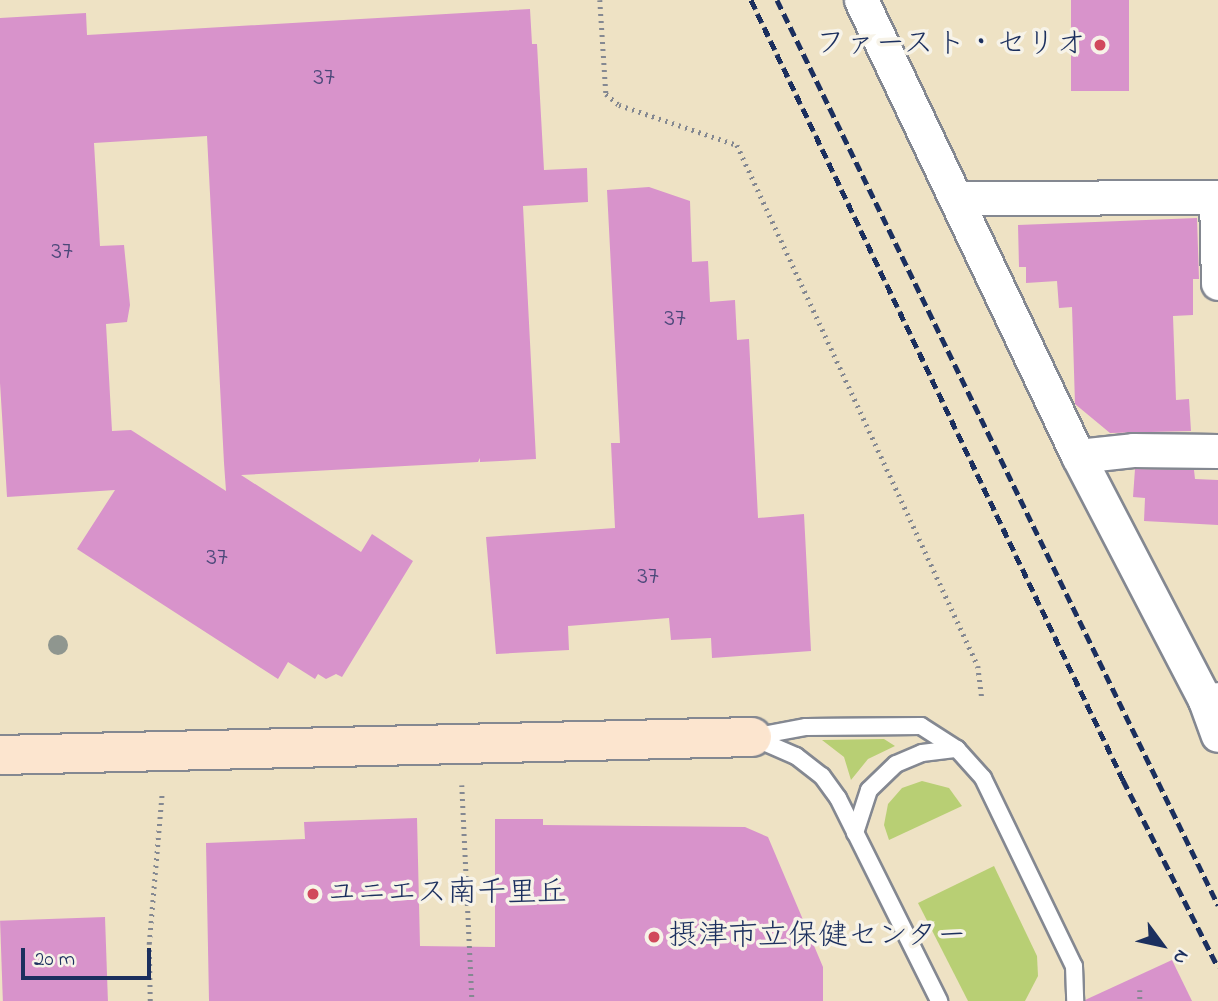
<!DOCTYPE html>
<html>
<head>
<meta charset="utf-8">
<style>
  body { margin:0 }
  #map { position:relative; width:1218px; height:1001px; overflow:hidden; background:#eee2c4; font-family:"Indie Flower","Klee One",sans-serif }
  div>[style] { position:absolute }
  .green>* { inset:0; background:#b8cf74 }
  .building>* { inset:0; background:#d893cb; transform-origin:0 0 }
  .path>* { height:4.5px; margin-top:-2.25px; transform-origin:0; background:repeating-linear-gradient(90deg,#848891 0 2px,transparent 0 7px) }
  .roads { filter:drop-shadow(2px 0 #848891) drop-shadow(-2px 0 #848891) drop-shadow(0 2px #848891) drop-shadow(0 -2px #848891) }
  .lane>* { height:16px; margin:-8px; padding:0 8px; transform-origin:8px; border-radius:8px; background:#fff }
  .street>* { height:33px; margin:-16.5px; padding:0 16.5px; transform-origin:16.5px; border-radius:16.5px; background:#fff }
  .secondary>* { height:38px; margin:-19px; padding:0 19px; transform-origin:19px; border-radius:19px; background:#fce5cf }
  .rail>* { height:5px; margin-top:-2.5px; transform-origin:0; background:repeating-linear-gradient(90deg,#1b2f5e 0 10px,transparent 0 15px) }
  .trees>* { width:20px; height:20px; margin:-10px; border-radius:50%; background:#8f968f }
  .dots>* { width:19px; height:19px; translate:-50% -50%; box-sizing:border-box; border:4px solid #f7f3e8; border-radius:50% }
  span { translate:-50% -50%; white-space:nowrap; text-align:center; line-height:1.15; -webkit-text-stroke:7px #f7f3e8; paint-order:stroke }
  .number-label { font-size:26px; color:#4a4879 }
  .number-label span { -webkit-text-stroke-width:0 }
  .poi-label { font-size:30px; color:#1b2f5e }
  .right { translate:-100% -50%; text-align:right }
  .left { translate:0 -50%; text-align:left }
  .north { position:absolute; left:1127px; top:910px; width:70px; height:70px; -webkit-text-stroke:5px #f7f3e8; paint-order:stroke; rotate:123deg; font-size:19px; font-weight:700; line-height:28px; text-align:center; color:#1b2f5e }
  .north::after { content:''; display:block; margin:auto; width:24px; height:32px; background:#1b2f5e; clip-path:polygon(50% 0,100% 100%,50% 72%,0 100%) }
  .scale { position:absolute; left:21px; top:948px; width:130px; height:32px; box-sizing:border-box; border:4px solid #1b2f5e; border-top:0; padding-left:9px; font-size:21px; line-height:24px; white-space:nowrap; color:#1b2f5e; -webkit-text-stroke:5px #f7f3e8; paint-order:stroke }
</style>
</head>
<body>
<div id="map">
  <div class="green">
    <div style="clip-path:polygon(884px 739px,895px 746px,868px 759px,851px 780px,844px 757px,822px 740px)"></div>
    <div style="clip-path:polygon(922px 781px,949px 788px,962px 806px,889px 840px,884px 825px,888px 804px,902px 788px)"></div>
    <div style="clip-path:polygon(994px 866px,1037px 956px,1038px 976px,1025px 1001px,968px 1001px,918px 903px)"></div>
  </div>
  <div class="building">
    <div style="left:1071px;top:0;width:58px;height:91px"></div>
    <div style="clip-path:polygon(evenodd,530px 9px,532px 44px,537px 44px,544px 170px,587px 168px,588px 202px,523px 206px,536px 459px,480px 462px,480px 458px,478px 462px,241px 475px,361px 552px,372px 534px,413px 561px,342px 677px,336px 674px,326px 679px,318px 674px,315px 679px,288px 662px,278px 679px,77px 549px,115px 490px,7px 497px,0 383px,0 18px,86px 13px,87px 35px,530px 9px,207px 136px,224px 463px,226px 491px,131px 430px,112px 431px,106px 324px,127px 322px,130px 305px,124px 245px,100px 246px,94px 143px,207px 136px)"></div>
    <div style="clip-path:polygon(649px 187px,690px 201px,692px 262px,708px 261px,710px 302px,735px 300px,737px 340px,749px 339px,758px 518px,804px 514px,811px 651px,712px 658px,711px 638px,671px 640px,669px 618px,568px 626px,569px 650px,496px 654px,486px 537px,615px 528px,611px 443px,620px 443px,607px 190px)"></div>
    <div style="clip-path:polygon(1197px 218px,1199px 279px,1193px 279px,1193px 315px,1173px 316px,1176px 400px,1189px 399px,1191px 431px,1110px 433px,1075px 404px,1072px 307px,1059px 308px,1057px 281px,1026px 283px,1026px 267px,1019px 267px,1018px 225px)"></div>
    <div style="clip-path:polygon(1135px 469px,1194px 470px,1195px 479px,1218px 480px,1218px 525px,1144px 521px,1145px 498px,1133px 497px)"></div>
    <div style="clip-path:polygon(417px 818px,420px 946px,495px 947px,495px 819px,543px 819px,543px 825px,745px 827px,768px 837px,823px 967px,823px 1001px,209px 1001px,206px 843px,305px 839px,304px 822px)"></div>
    <div style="left:105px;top:917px;width:84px;height:105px;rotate:88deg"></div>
    <div style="clip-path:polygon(1172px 960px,1192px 1001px,1085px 1001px,1085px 1000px)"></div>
  </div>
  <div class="path">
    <div style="left:600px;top:0;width:94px;rotate:86.3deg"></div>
    <div style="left:606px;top:94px;width:17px;rotate:40deg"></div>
    <div style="left:619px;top:105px;width:125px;rotate:18.7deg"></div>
    <div style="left:737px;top:145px;width:574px;rotate:65.18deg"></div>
    <div style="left:978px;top:666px;width:33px;rotate:83deg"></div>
    <div style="left:462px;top:785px;width:216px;rotate:87.3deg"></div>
    <div style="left:1140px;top:990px;width:11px;rotate:90deg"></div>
    <div style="left:150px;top:1001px;width:57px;rotate:-91deg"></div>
    <div style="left:149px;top:944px;width:153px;rotate:-85.1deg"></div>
  </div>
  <div class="roads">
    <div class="lane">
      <div style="left:752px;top:737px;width:55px;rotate:-10.5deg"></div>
      <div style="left:806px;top:727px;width:115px;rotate:-0.5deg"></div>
      <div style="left:921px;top:726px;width:43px;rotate:32.6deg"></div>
      <div style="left:957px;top:749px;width:39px;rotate:48deg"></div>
      <div style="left:983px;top:778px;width:209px;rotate:64.2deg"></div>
      <div style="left:1074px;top:966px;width:35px;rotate:88deg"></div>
      <div style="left:752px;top:737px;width:48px;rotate:23.4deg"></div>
      <div style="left:796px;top:756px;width:33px;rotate:38deg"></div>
      <div style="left:822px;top:776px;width:27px;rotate:54deg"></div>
      <div style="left:838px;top:798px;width:227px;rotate:63.5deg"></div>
      <div style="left:855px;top:833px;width:45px;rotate:-72deg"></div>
      <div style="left:869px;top:790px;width:37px;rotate:-44deg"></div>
      <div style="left:896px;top:764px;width:28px;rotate:-23deg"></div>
      <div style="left:922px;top:753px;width:35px;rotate:-7deg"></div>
    </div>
    <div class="street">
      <div style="left:861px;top:0;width:505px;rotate:64.55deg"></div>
      <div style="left:1078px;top:456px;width:275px;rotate:62.5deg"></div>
      <div style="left:1205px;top:700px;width:13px;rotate:-4deg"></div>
      <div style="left:1216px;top:197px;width:86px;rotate:88.7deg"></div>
      <div style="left:958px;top:198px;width:260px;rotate:-0.2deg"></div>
      <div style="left:1078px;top:456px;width:55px;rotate:-6.2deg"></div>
      <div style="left:1133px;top:450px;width:85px;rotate:0.7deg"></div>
      <div style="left:1205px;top:700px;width:37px;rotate:70deg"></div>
    </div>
    <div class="secondary">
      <div style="left:0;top:755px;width:752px;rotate:-1.37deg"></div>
    </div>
  </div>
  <div class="rail">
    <div style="left:751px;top:0;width:864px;rotate:64.5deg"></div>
    <div style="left:1123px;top:780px;width:210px;rotate:63.1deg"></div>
    <div style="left:777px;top:0;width:1007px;rotate:64.02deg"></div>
  </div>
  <div class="trees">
    <div style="left:58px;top:645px"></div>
  </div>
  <div class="dots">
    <div style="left:1100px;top:45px;background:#d1495b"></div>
    <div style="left:313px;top:894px;background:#d1495b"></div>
    <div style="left:654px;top:937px;background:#d1495b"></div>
  </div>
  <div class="number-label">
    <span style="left:324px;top:79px">37</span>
    <span style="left:62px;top:253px">37</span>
    <span style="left:675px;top:320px">37</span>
    <span style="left:217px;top:559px">37</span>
    <span style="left:648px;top:578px">37</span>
  </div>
  <div class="poi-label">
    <span class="right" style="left:1086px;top:45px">ファースト・セリオ</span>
    <span class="left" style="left:327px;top:894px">ユニエス南千里丘</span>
    <span class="left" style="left:668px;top:937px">摂津市立保健センター</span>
  </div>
  <div class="north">N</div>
  <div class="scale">20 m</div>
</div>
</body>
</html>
